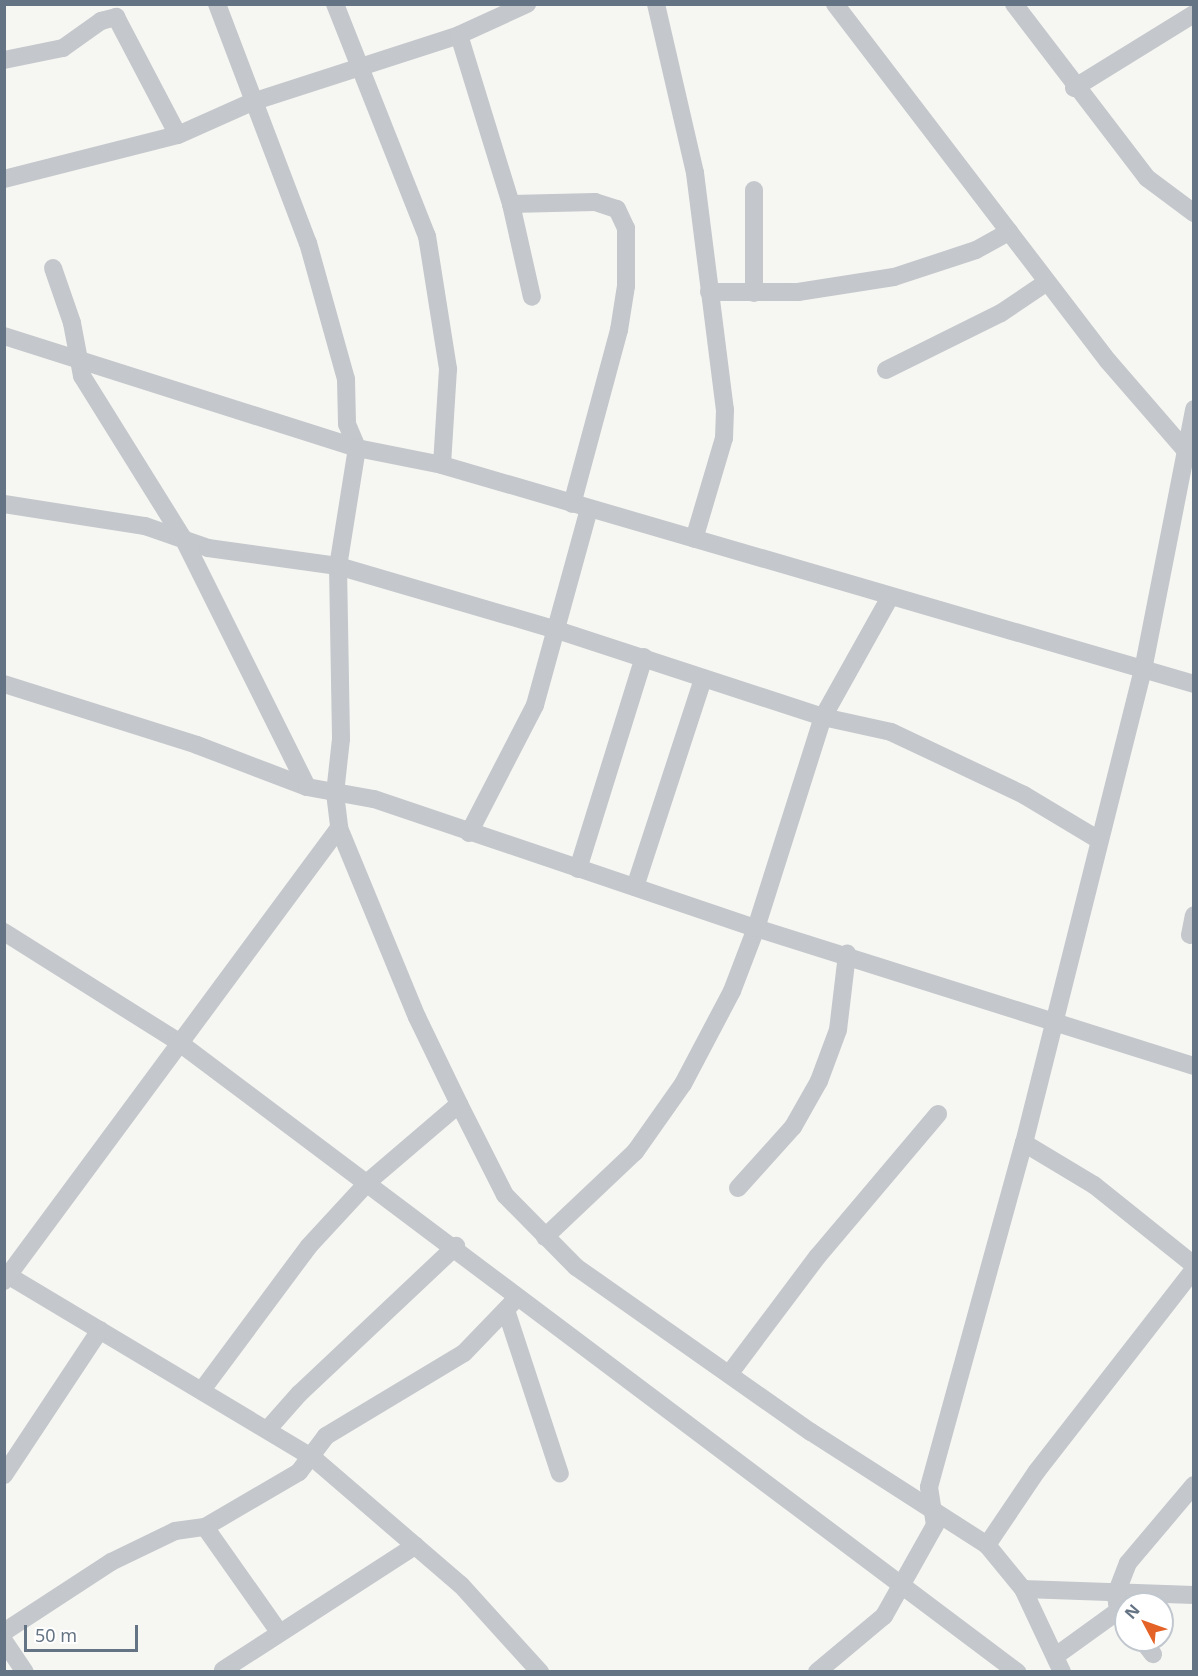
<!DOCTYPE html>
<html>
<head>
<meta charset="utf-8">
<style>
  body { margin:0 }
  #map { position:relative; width:1198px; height:1676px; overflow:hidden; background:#f6f7f3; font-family:"Noto Sans",sans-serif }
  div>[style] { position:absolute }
  .street>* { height:18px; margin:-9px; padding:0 9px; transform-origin:9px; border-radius:9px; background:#c4c7cb }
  span { translate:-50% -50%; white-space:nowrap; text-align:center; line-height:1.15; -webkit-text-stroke:6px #fff; paint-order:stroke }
  .frame { position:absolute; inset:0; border:6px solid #657484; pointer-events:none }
  .north { position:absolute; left:1114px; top:1592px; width:60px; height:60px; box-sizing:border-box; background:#fff; border:2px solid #c1c7ce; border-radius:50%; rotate:311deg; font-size:16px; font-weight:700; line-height:24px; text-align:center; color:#657484 }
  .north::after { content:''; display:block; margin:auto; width:21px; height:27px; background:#e46226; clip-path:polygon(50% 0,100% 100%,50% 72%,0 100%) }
  .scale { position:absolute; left:24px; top:1625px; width:114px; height:27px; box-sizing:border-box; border:3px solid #657484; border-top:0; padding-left:8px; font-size:18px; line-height:21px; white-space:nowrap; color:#657484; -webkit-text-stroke:4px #fff; paint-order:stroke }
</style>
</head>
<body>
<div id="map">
  <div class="street">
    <div style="left:217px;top:4px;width:256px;rotate:69.2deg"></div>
    <div style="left:308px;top:243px;width:141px;rotate:74.4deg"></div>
    <div style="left:346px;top:379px;width:45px;rotate:88.7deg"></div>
    <div style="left:347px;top:424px;width:26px;rotate:67deg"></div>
    <div style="left:357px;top:448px;width:120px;rotate:99.1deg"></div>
    <div style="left:338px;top:566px;width:173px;rotate:89deg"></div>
    <div style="left:341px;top:739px;width:54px;rotate:96.3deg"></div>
    <div style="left:335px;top:793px;width:35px;rotate:83deg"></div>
    <div style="left:339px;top:828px;width:204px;rotate:67.6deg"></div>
    <div style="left:417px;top:1017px;width:97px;rotate:64.2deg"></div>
    <div style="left:459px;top:1104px;width:102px;rotate:63.2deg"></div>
    <div style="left:505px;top:1195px;width:101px;rotate:45.4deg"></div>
    <div style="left:576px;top:1267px;width:287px;rotate:35.1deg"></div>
    <div style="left:811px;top:1432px;width:209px;rotate:32.7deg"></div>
    <div style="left:987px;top:1545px;width:57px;rotate:50.7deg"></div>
    <div style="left:1023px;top:1589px;width:92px;rotate:64.8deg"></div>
    <div style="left:335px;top:4px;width:250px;rotate:68.4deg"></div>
    <div style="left:427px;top:236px;width:135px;rotate:81deg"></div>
    <div style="left:448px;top:369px;width:96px;rotate:93.6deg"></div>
    <div style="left:656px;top:4px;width:173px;rotate:77deg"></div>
    <div style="left:695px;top:173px;width:239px;rotate:82.8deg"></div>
    <div style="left:725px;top:410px;width:28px;rotate:92deg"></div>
    <div style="left:724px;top:438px;width:105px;rotate:106.5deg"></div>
    <div style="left:835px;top:4px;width:449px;rotate:52.6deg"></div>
    <div style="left:1108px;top:361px;width:119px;rotate:49.1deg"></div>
    <div style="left:1014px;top:4px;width:219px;rotate:52.6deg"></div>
    <div style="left:1147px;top:178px;width:59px;rotate:36.7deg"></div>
    <div style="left:459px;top:35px;width:177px;rotate:72.9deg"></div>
    <div style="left:511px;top:204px;width:95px;rotate:77.3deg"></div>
    <div style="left:4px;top:60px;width:60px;rotate:-11.5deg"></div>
    <div style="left:63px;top:48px;width:47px;rotate:-35.4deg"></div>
    <div style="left:101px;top:21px;width:16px;rotate:-15deg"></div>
    <div style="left:116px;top:17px;width:133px;rotate:62.3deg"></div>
    <div style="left:1074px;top:88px;width:141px;rotate:-31.7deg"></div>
    <div style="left:4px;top:179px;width:179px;rotate:-14.2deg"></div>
    <div style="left:178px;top:135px;width:81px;rotate:-24deg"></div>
    <div style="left:252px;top:102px;width:218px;rotate:-17.9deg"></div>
    <div style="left:459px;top:35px;width:75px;rotate:-24.5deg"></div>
    <div style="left:511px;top:204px;width:84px;rotate:-1.4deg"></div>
    <div style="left:595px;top:202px;width:23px;rotate:18deg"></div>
    <div style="left:617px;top:209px;width:21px;rotate:65deg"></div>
    <div style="left:626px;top:228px;width:58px;rotate:90deg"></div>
    <div style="left:626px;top:286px;width:45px;rotate:99deg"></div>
    <div style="left:619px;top:330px;width:180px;rotate:105.1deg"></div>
    <div style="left:53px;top:268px;width:58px;rotate:70.9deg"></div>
    <div style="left:72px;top:323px;width:54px;rotate:79.3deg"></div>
    <div style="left:82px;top:376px;width:191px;rotate:58.1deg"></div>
    <div style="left:183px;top:538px;width:278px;rotate:63.5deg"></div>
    <div style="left:709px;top:292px;width:89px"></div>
    <div style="left:798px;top:292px;width:97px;rotate:-8.9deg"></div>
    <div style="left:894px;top:277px;width:86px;rotate:-18.2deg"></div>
    <div style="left:976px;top:250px;width:38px;rotate:-29deg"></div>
    <div style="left:754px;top:293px;width:103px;rotate:-90deg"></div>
    <div style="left:4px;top:336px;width:370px;rotate:17.6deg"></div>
    <div style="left:357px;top:448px;width:87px;rotate:11.3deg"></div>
    <div style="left:442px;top:465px;width:783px;rotate:16.24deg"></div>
    <div style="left:886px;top:370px;width:128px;rotate:-26.4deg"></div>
    <div style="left:1001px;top:313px;width:55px;rotate:-34deg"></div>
    <div style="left:4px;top:504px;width:143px;rotate:8.9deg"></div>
    <div style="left:145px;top:526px;width:67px;rotate:19.2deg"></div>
    <div style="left:208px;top:548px;width:131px;rotate:7.9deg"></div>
    <div style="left:338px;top:566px;width:228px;rotate:16.3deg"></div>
    <div style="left:557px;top:630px;width:280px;rotate:18.1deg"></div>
    <div style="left:823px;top:717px;width:70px;rotate:12.4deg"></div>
    <div style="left:891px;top:732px;width:147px;rotate:25.3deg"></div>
    <div style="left:1024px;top:795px;width:87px;rotate:31deg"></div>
    <div style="left:4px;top:684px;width:202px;rotate:17.5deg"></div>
    <div style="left:197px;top:745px;width:118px;rotate:20.9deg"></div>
    <div style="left:307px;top:787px;width:68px;rotate:10.2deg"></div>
    <div style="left:374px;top:799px;width:403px;rotate:18.7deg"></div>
    <div style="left:756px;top:928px;width:459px;rotate:17.5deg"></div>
    <div style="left:469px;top:833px;width:144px;rotate:-62.7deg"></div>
    <div style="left:535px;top:705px;width:203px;rotate:-74.6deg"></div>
    <div style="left:578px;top:869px;width:222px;rotate:-72.7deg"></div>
    <div style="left:635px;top:887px;width:219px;rotate:-71.9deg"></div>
    <div style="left:4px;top:932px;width:204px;rotate:32.2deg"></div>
    <div style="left:177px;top:1041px;width:1051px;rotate:36.91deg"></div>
    <div style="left:1190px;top:935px;width:20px;rotate:-79deg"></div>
    <div style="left:1024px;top:1143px;width:82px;rotate:31deg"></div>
    <div style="left:1094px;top:1185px;width:128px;rotate:38.7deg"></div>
    <div style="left:738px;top:1188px;width:82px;rotate:-48deg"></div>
    <div style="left:793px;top:1127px;width:53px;rotate:-60.5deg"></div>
    <div style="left:819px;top:1081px;width:54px;rotate:-69.6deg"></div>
    <div style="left:838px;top:1030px;width:77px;rotate:-83.2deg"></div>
    <div style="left:545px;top:1237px;width:124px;rotate:-43.4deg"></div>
    <div style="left:635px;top:1152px;width:83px;rotate:-54.8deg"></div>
    <div style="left:683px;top:1084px;width:105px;rotate:-62.2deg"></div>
    <div style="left:732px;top:991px;width:67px;rotate:-69.1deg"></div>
    <div style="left:756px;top:928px;width:221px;rotate:-72.4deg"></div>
    <div style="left:823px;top:717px;width:137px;rotate:-60.8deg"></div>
    <div style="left:4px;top:1273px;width:359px;rotate:30.9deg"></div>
    <div style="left:312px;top:1457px;width:196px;rotate:40.7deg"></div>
    <div style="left:461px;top:1585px;width:118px;rotate:47.8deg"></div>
    <div style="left:4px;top:1281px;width:563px;rotate:-53.52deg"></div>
    <div style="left:507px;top:1313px;width:169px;rotate:71.8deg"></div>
    <div style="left:730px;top:1373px;width:146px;rotate:-53.1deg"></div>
    <div style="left:818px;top:1256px;width:186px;rotate:-49.8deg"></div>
    <div style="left:202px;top:1390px;width:179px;rotate:-53.4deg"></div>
    <div style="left:309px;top:1246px;width:88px;rotate:-47.3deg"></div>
    <div style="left:369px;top:1181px;width:118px;rotate:-40.5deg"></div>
    <div style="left:268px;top:1429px;width:47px;rotate:-48.5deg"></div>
    <div style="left:299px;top:1394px;width:216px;rotate:-43.3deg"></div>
    <div style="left:4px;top:1475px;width:174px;rotate:-56.5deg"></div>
    <div style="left:205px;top:1527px;width:128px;rotate:54.8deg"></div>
    <div style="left:987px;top:1545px;width:89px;rotate:-56deg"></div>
    <div style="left:1037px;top:1471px;width:256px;rotate:-52.1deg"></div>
    <div style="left:1023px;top:1589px;width:171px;rotate:2deg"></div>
    <div style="left:1126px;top:1621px;width:13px;rotate:-129deg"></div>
    <div style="left:1118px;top:1611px;width:17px;rotate:-97deg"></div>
    <div style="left:1116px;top:1594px;width:33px;rotate:-69deg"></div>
    <div style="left:1128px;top:1563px;width:102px;rotate:-49.8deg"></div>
    <div style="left:4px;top:1632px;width:128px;rotate:-33.2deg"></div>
    <div style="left:111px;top:1562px;width:71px;rotate:-25.8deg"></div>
    <div style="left:175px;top:1531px;width:30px;rotate:-8deg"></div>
    <div style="left:205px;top:1527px;width:109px;rotate:-30.3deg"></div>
    <div style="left:299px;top:1472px;width:45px;rotate:-53.1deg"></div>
    <div style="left:326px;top:1436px;width:161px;rotate:-31deg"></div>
    <div style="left:464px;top:1353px;width:75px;rotate:-46.1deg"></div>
    <div style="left:1142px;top:1640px;width:18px;rotate:52deg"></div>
    <div style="left:4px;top:1641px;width:37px;rotate:56deg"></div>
    <div style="left:1057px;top:1655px;width:75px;rotate:-35.8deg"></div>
    <div style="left:223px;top:1670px;width:229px;rotate:-32.9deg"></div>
    <div style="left:817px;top:1672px;width:87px;rotate:-39.9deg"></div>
    <div style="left:884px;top:1616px;width:104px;rotate:-60.7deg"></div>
    <div style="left:935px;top:1525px;width:38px;rotate:-99deg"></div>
    <div style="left:929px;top:1487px;width:357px;rotate:-74.6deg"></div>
    <div style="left:1024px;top:1143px;width:488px;rotate:-75.9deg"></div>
    <div style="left:1143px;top:670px;width:266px;rotate:-78.9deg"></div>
  </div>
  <div class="frame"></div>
  <div class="north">N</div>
  <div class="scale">50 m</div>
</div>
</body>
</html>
